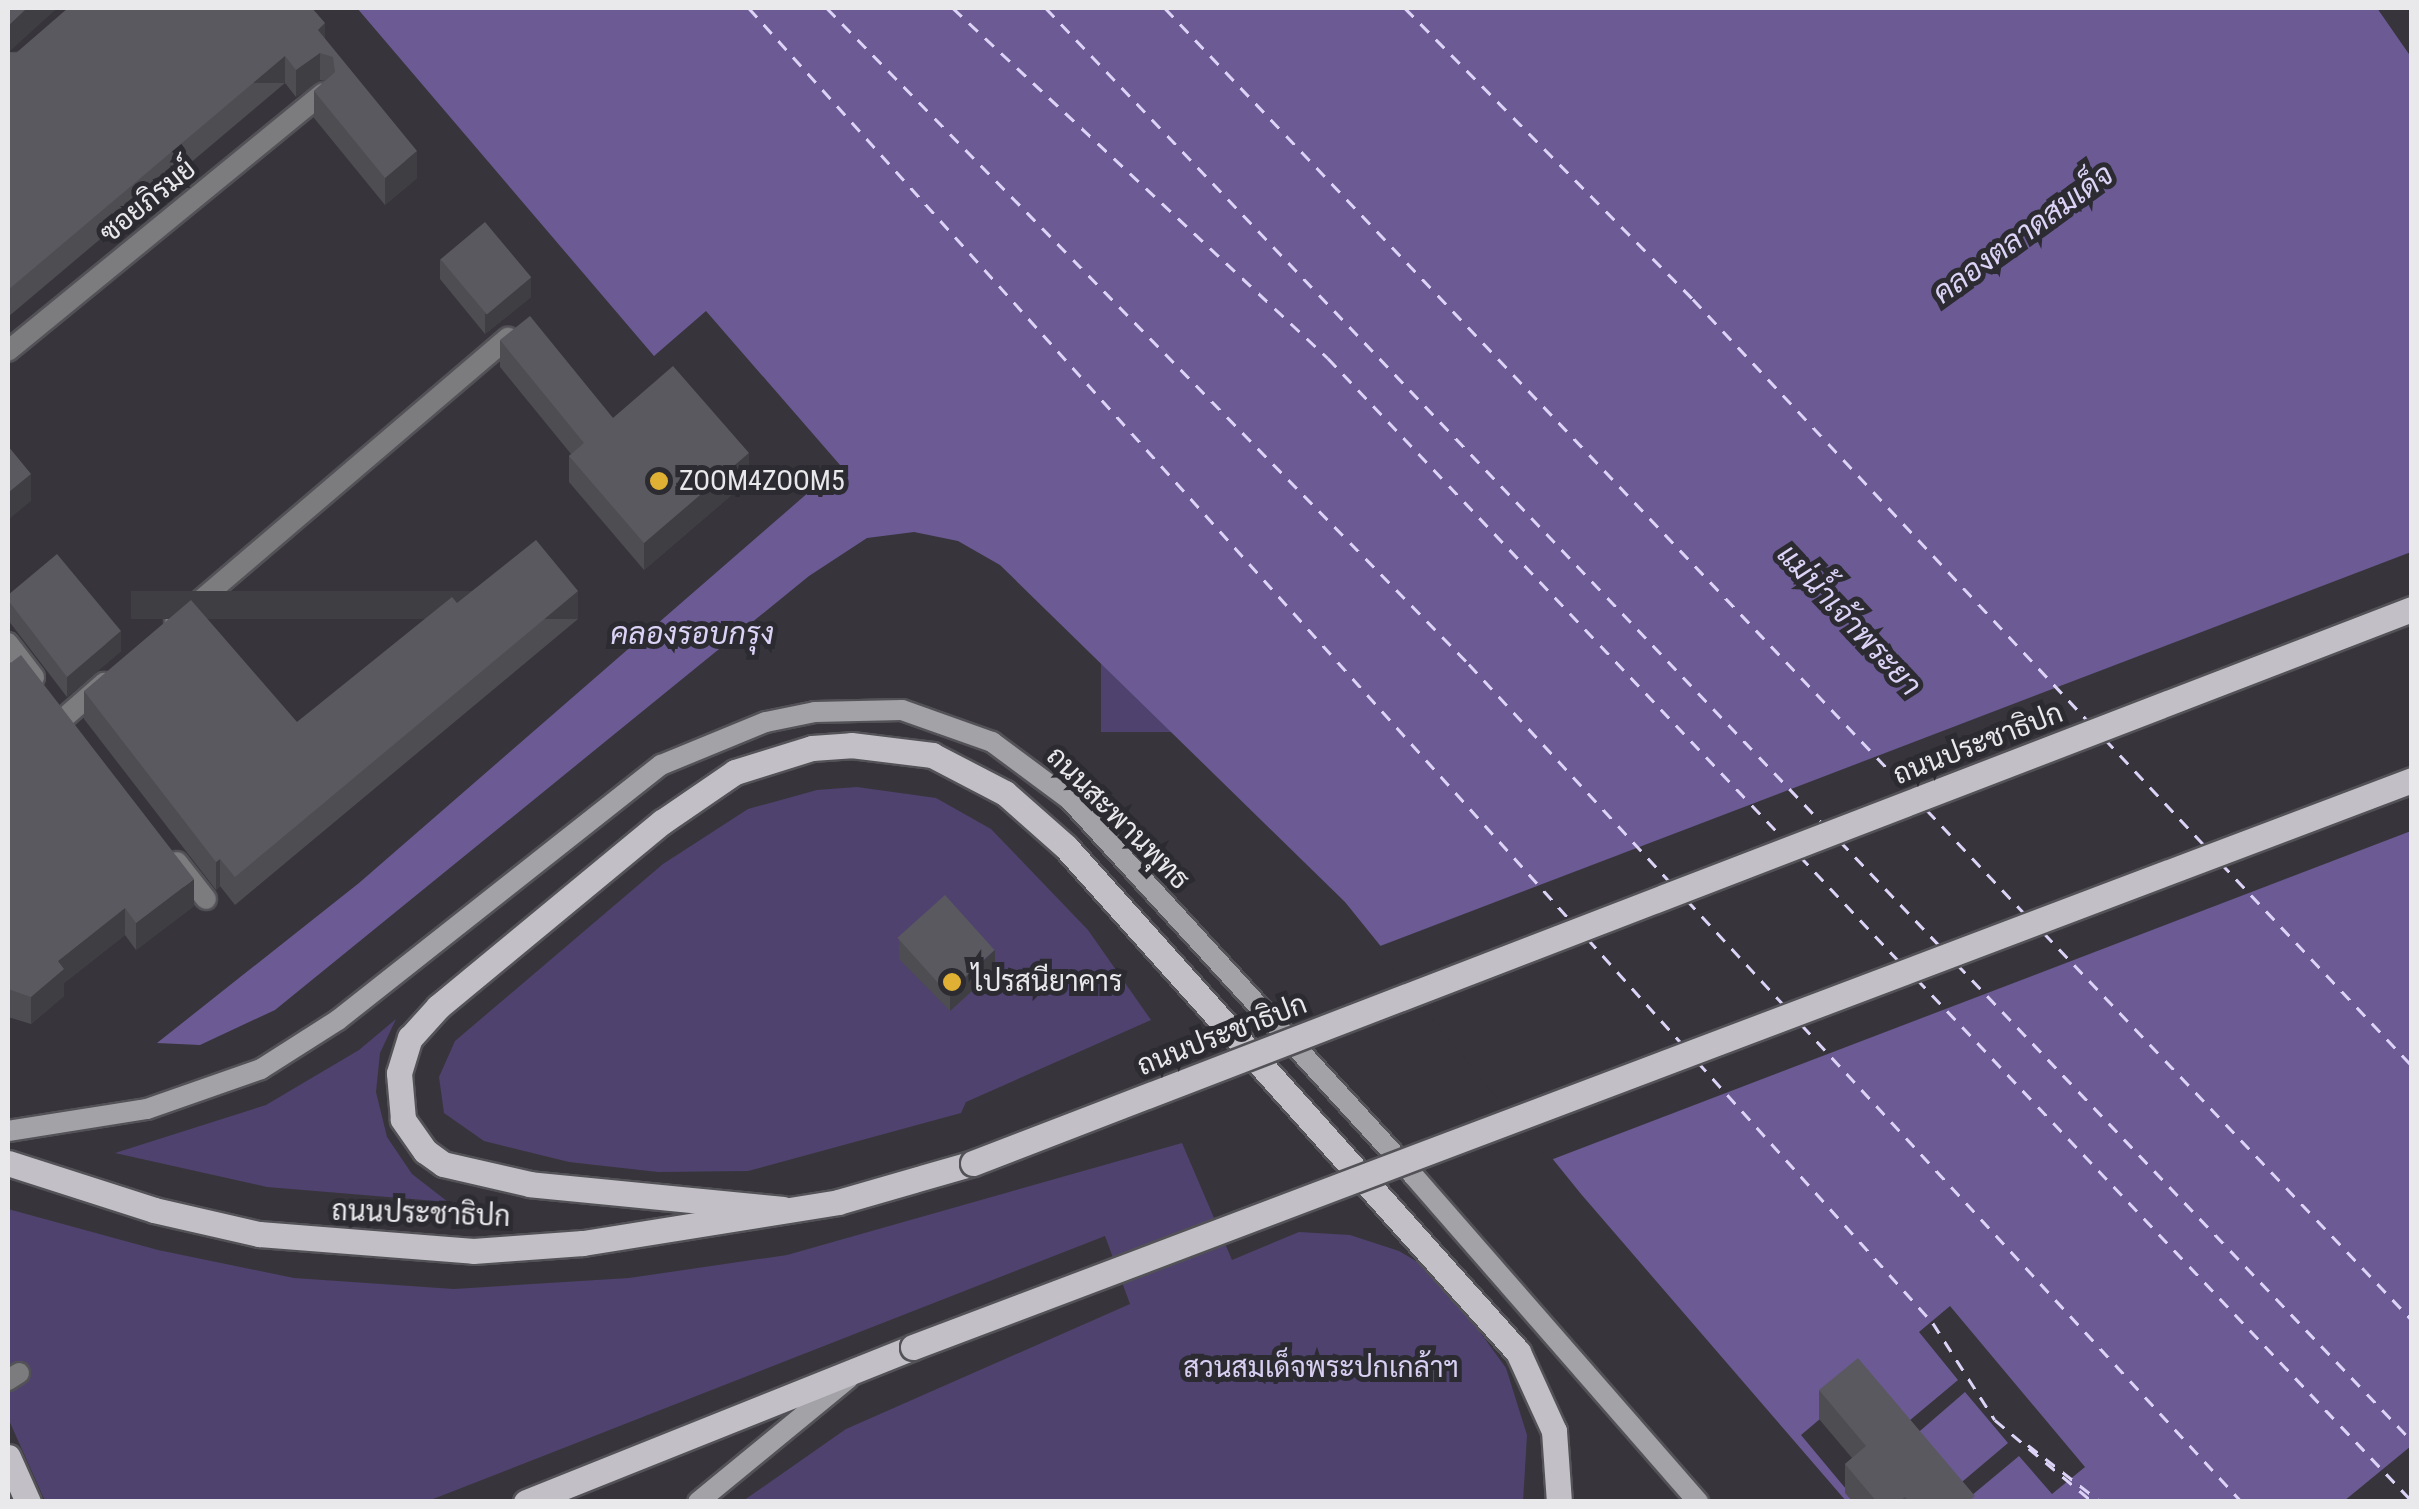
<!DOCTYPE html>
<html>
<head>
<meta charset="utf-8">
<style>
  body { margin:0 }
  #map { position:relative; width:2419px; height:1509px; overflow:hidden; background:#37353b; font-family:"Roboto Condensed",Sarabun,sans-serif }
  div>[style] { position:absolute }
  .green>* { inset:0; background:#4f426e; transform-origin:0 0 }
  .water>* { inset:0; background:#6c5a95 }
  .pier>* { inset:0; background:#37353b }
  .ferry>* { height:2.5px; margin-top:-1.25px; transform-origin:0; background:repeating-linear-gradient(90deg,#dcd3f7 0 12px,transparent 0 22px) }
  .roads { filter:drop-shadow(2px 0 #535257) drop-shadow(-2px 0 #535257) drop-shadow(0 2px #535257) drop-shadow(0 -2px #535257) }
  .lane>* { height:20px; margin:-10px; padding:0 10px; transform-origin:10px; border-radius:10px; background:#7c7c7f }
  .street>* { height:20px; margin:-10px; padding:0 10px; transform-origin:10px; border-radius:10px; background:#7c7c7f }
  .secondary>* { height:20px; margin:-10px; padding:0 10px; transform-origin:10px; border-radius:10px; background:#a3a2a7 }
  .primary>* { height:25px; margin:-12.5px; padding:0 12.5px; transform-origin:12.5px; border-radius:12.5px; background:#c2c0c6 }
  .bridges { filter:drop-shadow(2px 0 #535257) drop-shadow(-2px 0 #535257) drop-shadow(0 2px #535257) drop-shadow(0 -2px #535257) }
  .primary-bridge>* { height:25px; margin:-12.5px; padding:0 12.5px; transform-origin:12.5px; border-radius:12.5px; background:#c2c0c6 }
  .wall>* { inset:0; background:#4d4d52 }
  .shaded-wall>* { inset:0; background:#3f3e42; transform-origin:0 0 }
  .building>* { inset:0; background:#5a595f; transform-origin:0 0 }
  .dots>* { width:28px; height:28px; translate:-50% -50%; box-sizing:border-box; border:5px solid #2c2b31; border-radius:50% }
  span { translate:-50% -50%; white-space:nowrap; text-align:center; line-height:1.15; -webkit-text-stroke:10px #2c2b31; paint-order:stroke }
  .street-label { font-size:28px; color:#e9e8eb }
  .poi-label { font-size:28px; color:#e9e8eb }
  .left { translate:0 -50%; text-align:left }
  .park-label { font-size:28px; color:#d8cff2 }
  .water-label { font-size:30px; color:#dcd3f7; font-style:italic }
  .frame { position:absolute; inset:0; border:10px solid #e9e8eb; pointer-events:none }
</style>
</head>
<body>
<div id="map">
  <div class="green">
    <div style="left:2411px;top:661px;width:71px;height:1310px;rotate:90deg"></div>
    <div style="clip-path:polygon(857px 787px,936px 798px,991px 829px,1088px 930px,1151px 1020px,966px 1102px,961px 1113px,748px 1171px,658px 1172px,569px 1162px,484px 1141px,444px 1113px,439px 1077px,455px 1041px,663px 864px,748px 809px,817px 790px)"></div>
    <div style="clip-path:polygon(396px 1019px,380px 1053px,376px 1092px,387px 1137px,412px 1174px,448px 1202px,267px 1187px,115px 1153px,266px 1105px,359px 1050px)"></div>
    <div style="clip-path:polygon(1182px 1143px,1232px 1260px,1299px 1232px,1350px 1235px,1399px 1251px,1438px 1274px,1506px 1368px,1527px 1435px,1523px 1502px,743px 1501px,846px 1429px,1130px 1304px,1105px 1236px,428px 1501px,45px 1501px,8px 1418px,8px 1209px,158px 1250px,294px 1278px,454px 1289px,629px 1278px,787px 1255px)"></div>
  </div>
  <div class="water">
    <div style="clip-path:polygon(357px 8px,2377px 8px,2411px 57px,2411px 1501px,1846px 1501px,1581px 1194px,1345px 902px,1000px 565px,958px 541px,914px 532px,867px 538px,809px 576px,275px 1010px,200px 1045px,157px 1043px,359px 883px,840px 465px,706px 311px,654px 356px)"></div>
  </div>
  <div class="pier">
    <div style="clip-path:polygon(2411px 552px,2411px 831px,1548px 1161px,1375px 948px)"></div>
    <div style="clip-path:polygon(evenodd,1950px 1306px,2085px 1467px,2052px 1494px,2019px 1456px,1965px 1501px,1856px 1501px,1801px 1435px,1865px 1381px,1903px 1426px,1958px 1380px,1919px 1332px,1950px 1306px,1965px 1392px,2008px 1443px,1956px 1487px,1913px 1437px,1965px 1392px)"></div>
    <div style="clip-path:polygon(2411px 1446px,2411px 1501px,2344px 1501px)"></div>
  </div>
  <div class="ferry">
    <div style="left:749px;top:8px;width:1230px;rotate:48deg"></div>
    <div style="left:827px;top:8px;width:918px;rotate:45.62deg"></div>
    <div style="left:1469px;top:664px;width:298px;rotate:47.3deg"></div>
    <div style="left:953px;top:8px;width:513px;rotate:43.03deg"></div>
    <div style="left:1328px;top:358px;width:663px;rotate:46.53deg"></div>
    <div style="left:1046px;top:8px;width:1128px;rotate:46.4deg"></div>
    <div style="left:1165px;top:8px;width:1077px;rotate:46.47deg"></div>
    <div style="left:1405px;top:8px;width:409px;rotate:45.3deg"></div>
    <div style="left:1693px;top:299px;width:579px;rotate:46.89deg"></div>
    <div style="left:2105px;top:739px;width:146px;rotate:46.9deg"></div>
    <div style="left:1927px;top:810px;width:141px;rotate:46.7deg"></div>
    <div style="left:1840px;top:841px;width:148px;rotate:46.4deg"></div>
    <div style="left:1800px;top:856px;width:147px;rotate:46.7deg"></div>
    <div style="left:2221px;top:863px;width:279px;rotate:46.7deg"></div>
    <div style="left:1687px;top:900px;width:142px;rotate:47.3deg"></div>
    <div style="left:2044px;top:933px;width:534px;rotate:46.44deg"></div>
    <div style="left:1588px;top:939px;width:142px;rotate:48.1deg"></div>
    <div style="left:1957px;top:964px;width:659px;rotate:46.35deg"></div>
    <div style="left:1917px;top:979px;width:719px;rotate:46.52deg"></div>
    <div style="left:1802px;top:1025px;width:649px;rotate:47.31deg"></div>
    <div style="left:1698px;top:1062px;width:351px;rotate:48deg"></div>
    <div style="left:1933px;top:1323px;width:115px;rotate:57.4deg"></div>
    <div style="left:1995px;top:1420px;width:128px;rotate:39.9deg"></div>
    <div style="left:2028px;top:1445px;width:93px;rotate:38deg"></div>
  </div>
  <div class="roads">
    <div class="lane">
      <div style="left:8px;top:1380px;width:13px;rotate:-32deg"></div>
    </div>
    <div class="street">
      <div style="left:8px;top:351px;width:407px;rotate:-39.3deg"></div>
      <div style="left:175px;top:622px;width:438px;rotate:-40.5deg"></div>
      <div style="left:8px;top:643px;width:43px;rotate:52.6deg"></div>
      <div style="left:65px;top:717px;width:52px;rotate:-41.1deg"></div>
      <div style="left:177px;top:862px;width:47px;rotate:51.9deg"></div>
    </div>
    <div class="secondary">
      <div style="left:8px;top:1131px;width:141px;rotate:-9deg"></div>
      <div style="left:147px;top:1109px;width:121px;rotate:-19.3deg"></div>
      <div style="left:261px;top:1069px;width:91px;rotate:-32.5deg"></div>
      <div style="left:338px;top:1020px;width:412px;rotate:-38.3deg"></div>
      <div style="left:661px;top:765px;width:113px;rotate:-22.3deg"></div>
      <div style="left:766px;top:722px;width:50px;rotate:-11.5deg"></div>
      <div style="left:815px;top:712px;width:87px;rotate:-1.3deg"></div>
      <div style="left:902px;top:710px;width:96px;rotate:19.6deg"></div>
      <div style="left:992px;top:742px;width:97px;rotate:36.6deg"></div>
      <div style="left:1070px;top:800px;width:508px;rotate:47.55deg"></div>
      <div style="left:1413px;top:1175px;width:434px;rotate:48.9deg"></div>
      <div style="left:698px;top:1502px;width:195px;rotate:-39.4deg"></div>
    </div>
    <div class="primary">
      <div style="left:8px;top:1163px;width:153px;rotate:17.8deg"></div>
      <div style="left:154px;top:1210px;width:108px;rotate:12.9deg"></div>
      <div style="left:259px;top:1234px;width:215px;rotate:4.5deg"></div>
      <div style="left:473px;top:1251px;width:110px;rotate:-4.2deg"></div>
      <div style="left:583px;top:1243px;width:258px;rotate:-9.1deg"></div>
      <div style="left:838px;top:1202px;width:141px;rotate:-16.1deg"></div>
      <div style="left:783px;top:1209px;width:254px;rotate:-174.4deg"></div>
      <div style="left:530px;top:1184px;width:89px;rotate:-167.1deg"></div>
      <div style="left:443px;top:1164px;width:22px;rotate:-144deg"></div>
      <div style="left:425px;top:1151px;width:39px;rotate:-125deg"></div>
      <div style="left:403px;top:1119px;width:46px;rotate:-95deg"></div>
      <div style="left:399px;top:1073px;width:37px;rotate:-73deg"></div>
      <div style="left:410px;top:1038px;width:42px;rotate:-47.9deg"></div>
      <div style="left:438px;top:1007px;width:291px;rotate:-39.6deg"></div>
      <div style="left:662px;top:822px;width:88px;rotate:-34.4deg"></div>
      <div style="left:735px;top:772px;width:81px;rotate:-17.3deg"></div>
      <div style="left:812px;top:748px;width:39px;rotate:-4deg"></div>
      <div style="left:851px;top:745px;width:82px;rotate:7deg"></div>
      <div style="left:932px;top:755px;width:82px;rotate:27.5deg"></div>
      <div style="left:1005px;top:793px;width:81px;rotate:41.5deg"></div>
      <div style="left:1066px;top:847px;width:678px;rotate:48.17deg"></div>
      <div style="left:1518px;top:1352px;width:87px;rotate:65.5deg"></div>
      <div style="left:1554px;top:1431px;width:71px;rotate:86deg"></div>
      <div style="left:8px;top:1457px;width:49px;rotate:66deg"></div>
      <div style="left:526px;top:1502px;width:417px;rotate:-21.8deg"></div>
    </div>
  </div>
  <div class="bridges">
    <div class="primary-bridge">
      <div style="left:973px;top:1163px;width:1542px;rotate:-21.06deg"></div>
      <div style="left:913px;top:1347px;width:1603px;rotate:-20.72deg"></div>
    </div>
  </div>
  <div class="wall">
    <div style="clip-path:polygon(8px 8px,57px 8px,8px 52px,325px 39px,417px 178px,385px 205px,314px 118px,314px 91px,325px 81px,320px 80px,296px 97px,285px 83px,8px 317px)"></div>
    <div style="clip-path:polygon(440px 259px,531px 297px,485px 334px,440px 279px)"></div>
    <div style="clip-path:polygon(500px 340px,613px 418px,749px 480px,644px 570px,569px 482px,569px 456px,571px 454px,500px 367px)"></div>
    <div style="clip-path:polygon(8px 595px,121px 651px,67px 697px,8px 620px)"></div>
    <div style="clip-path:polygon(457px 603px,578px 619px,235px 905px,220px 886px,216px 890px,84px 719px,84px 691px,297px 722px)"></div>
    <div style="clip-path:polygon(8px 665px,194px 906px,136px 950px,125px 935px,64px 983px,64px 996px,31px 1024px,8px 1017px)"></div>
    <div style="clip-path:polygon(899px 939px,995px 970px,950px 1011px,899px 959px)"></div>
    <div style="clip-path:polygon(1819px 1390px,1975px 1502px,1853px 1502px,1845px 1493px,1845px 1464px,1852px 1458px,1819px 1419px)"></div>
  </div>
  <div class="shaded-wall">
    <div style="clip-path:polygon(27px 8px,57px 8px,8px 53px,8px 26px)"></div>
    <div style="clip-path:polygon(325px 23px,325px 50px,320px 53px,320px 80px,296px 97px,296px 70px,318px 30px)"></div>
    <div style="left:285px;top:56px;width:27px;height:363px;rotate:90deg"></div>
    <div style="clip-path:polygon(417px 151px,417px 178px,385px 205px,385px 178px)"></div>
    <div style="clip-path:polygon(531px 277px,531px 297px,485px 334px,485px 314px)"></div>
    <div style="clip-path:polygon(749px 453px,749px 480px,644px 570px,644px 543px)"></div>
    <div style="clip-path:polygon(31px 474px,31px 501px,8px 520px,8px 493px)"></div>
    <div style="left:578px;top:591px;width:28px;height:447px;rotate:90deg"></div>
    <div style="clip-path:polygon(121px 631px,121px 651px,67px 697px,67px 677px)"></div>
    <div style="clip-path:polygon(220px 859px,220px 886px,216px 890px,216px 862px)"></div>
    <div style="clip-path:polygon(194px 879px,194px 906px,136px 950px,136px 923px)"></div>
    <div style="clip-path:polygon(125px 908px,125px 935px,64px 983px,64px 996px,31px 1024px,31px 997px,58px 961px)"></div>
    <div style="clip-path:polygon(995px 950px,995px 970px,950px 1011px,950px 992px)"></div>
  </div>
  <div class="building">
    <div style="clip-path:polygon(8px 8px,27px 8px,8px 26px)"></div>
    <div style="clip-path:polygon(68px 8px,312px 8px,325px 23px,318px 30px,417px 151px,385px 178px,314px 91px,335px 72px,333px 57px,320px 53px,296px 70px,285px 56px,8px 290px,8px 52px,16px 53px)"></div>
    <div style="left:485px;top:222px;width:72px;height:58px;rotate:50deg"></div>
    <div style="clip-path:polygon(530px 316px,613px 418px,673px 366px,749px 453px,644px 543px,569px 456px,584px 443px,500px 340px)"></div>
    <div style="clip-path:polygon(8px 446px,31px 474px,8px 493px)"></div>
    <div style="clip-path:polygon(536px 540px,578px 591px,235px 877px,220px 859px,216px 862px,84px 691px,191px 600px,297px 722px,452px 597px,457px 603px)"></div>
    <div style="clip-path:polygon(57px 554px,121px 631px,67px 677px,8px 600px,8px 595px)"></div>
    <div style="clip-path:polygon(21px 655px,194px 879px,136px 923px,125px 908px,58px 961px,64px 969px,31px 997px,8px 989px,8px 665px)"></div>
    <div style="left:945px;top:895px;width:74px;height:64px;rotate:48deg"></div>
    <div style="clip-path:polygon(1858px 1358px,1975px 1496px,1968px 1502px,1910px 1502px,1905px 1497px,1899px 1502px,1877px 1502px,1845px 1464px,1866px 1446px,1819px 1390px)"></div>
  </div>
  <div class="dots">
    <div style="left:659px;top:481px;background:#dfb034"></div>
    <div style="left:952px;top:982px;background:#dfb034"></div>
  </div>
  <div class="street-label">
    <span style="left:148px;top:201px;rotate:-39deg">ซอยภิรมย์</span>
    <span style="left:1978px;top:744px;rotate:-21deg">ถนนประชาธิปก</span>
    <span style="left:1118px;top:818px;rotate:45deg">ถนนสะพานพุทธ</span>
    <span style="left:1222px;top:1035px;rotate:-21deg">ถนนประชาธิปก</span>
    <span style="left:421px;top:1214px;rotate:2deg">ถนนประชาธิปก</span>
  </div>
  <div class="poi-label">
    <span class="left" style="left:679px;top:481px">ZOOM4ZOOM5</span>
    <span class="left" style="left:972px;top:982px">ไปรสนียาคาร</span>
  </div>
  <div class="park-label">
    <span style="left:1321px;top:1368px">สวนสมเด็จพระปกเกล้าฯ</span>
  </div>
  <div class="water-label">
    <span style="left:2023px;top:234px;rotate:-36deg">คลองตลาดสมเด็จ</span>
    <span style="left:1849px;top:620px;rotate:47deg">แม่น้ำเจ้าพระยา</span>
    <span style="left:692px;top:634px">คลองรอบกรุง</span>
  </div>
  <div class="frame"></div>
</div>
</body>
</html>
